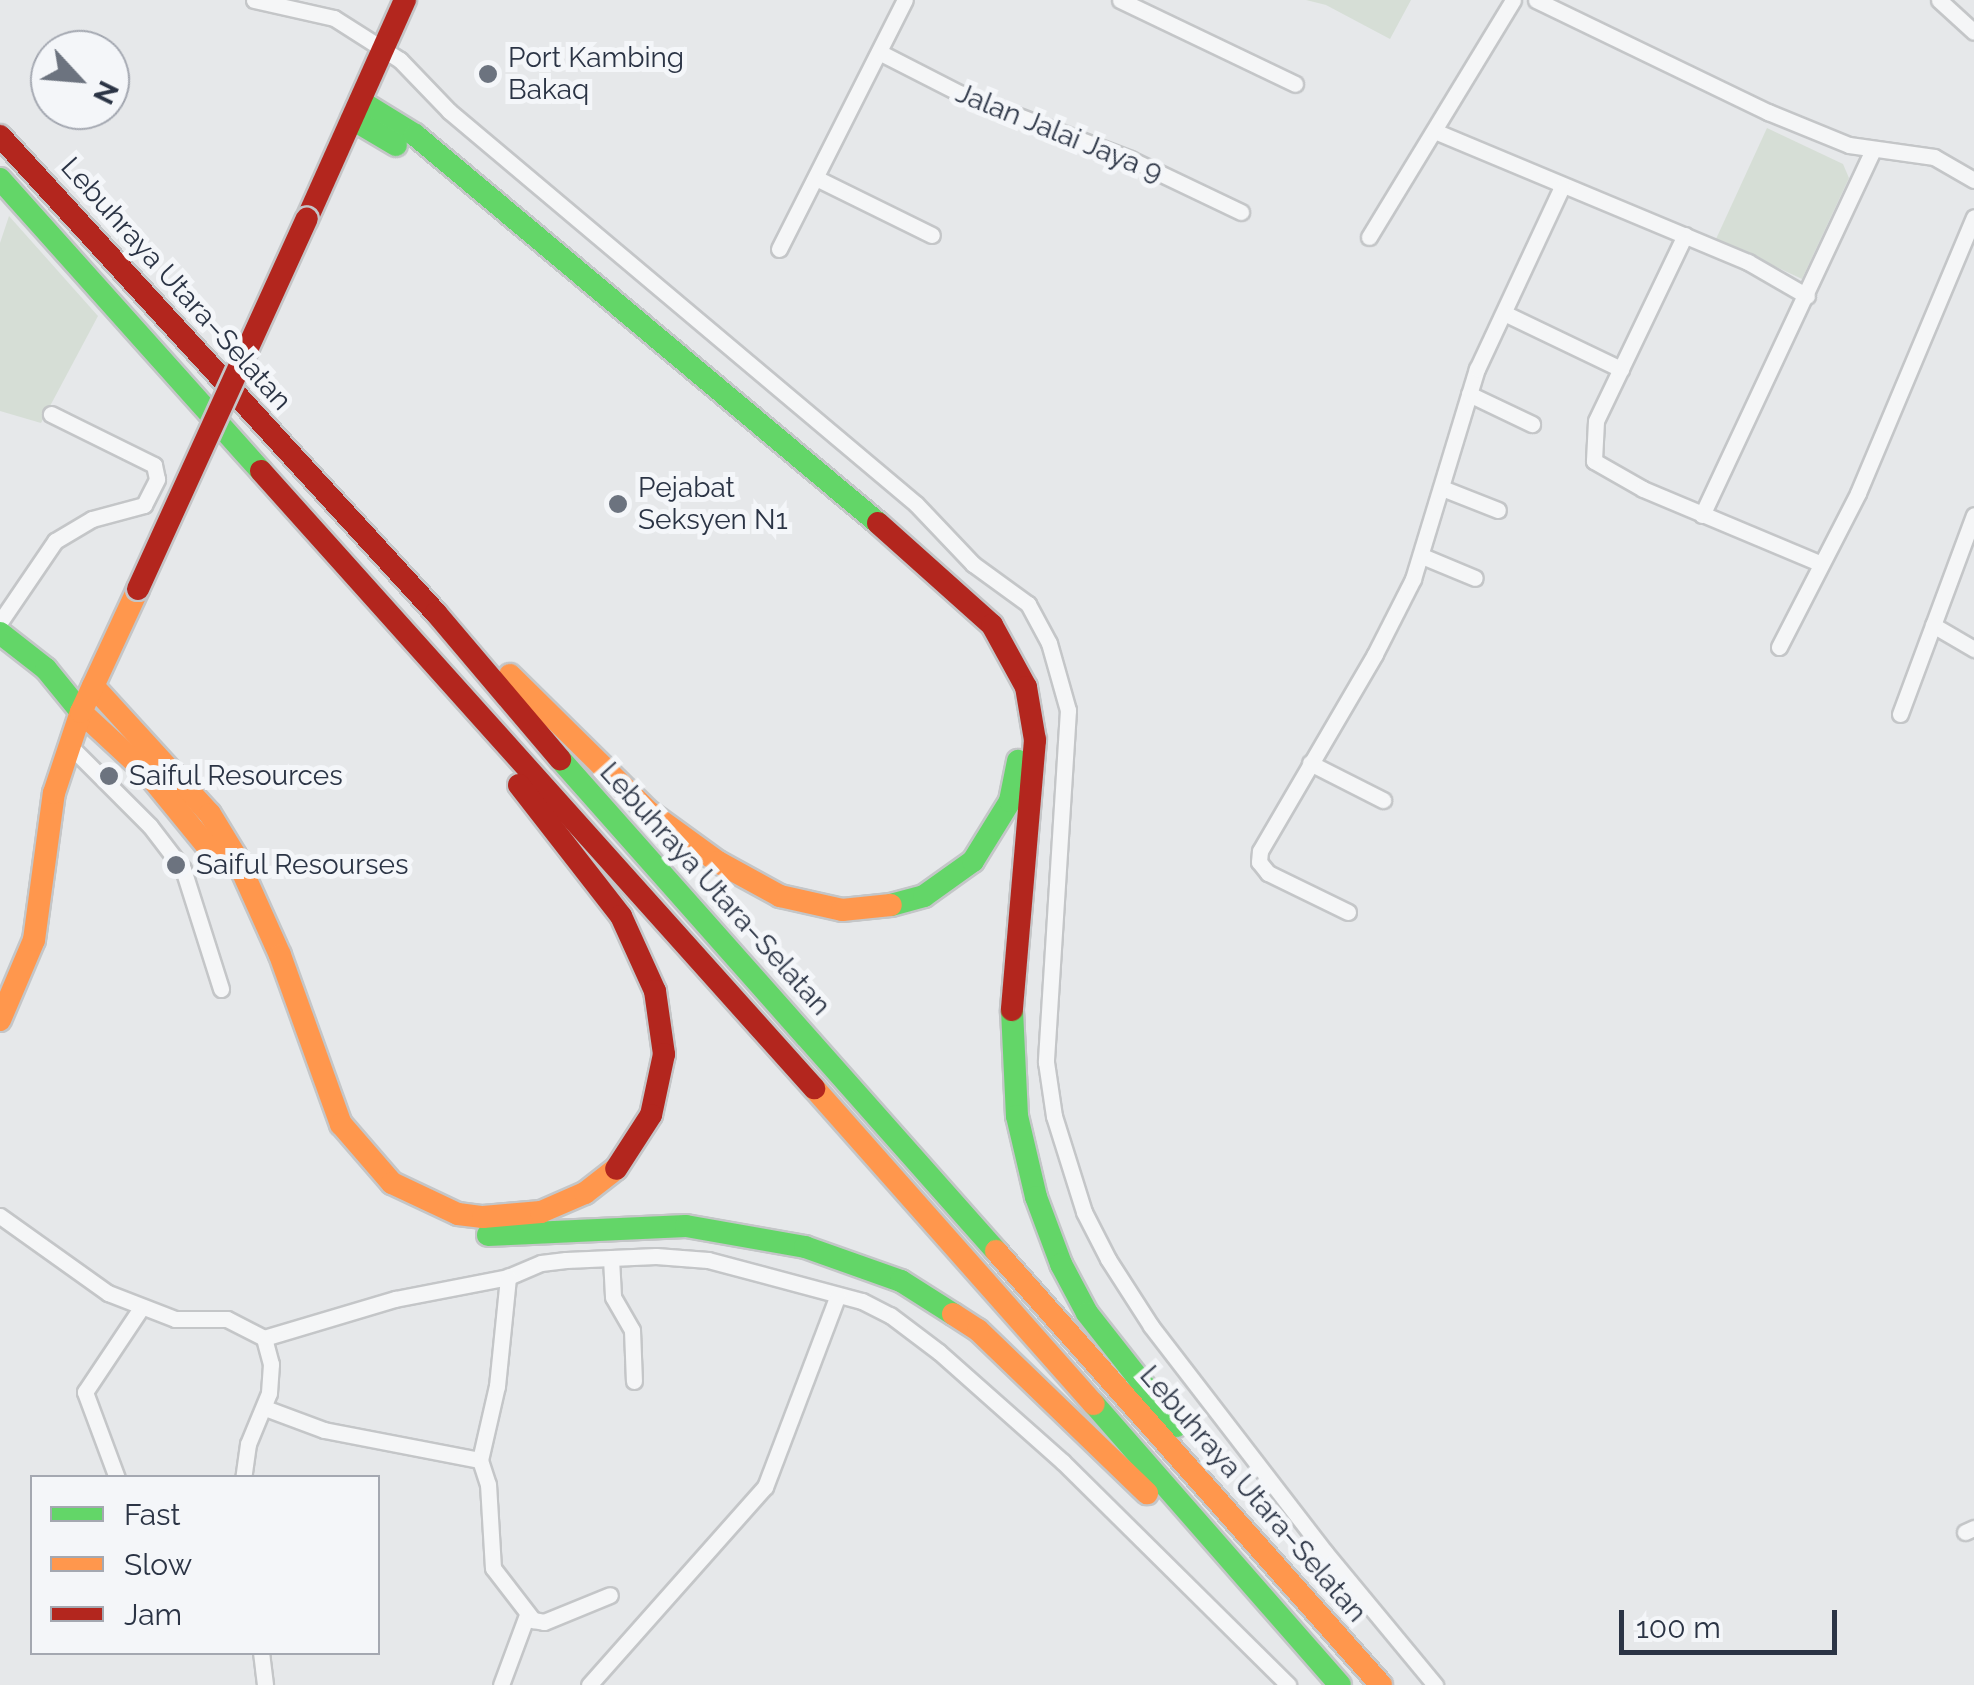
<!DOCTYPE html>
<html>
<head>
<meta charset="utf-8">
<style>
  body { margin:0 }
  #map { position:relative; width:1974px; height:1685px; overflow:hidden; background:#e6e8ea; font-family:Raleway,sans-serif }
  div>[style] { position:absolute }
  .green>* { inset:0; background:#d6ded6 }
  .roads { filter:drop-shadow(2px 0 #c4c6c8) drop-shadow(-2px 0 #c4c6c8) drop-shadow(0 2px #c4c6c8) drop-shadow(0 -2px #c4c6c8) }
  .street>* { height:15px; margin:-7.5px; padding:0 7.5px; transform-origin:7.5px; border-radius:7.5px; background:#f5f6f7 }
  .fast>* { height:22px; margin:-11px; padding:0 11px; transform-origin:11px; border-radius:11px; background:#63d668 }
  .slow>* { height:22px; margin:-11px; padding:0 11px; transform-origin:11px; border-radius:11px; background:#ff974d }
  .jam>* { height:22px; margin:-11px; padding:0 11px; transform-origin:11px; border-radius:11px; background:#b3261e }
  .bridges { filter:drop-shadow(2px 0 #c4c6c8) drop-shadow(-2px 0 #c4c6c8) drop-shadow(0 2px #c4c6c8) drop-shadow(0 -2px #c4c6c8) }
  .jam-bridge>* { height:22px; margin:-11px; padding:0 11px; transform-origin:11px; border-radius:11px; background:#b3261e }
  .dots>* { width:28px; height:28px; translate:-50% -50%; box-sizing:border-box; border:5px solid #f4f6f9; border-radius:50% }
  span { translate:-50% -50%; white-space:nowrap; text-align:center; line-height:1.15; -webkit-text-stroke:10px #f4f6f9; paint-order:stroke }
  .poi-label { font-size:28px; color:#2b3445 }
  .left { translate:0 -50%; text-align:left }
  .street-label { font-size:28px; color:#2b3445 }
  .legend { position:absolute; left:30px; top:1475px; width:350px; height:180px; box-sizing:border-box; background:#f4f6f9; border:2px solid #a4a8b1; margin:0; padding:12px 18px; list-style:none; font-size:30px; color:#2b3445 }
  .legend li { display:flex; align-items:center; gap:20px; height:50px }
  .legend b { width:50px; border:2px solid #a4a8b1 }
  .north { position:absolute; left:30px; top:30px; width:100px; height:100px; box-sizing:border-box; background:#f4f6f9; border:2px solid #a4a8b1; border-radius:50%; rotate:116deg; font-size:28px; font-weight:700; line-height:40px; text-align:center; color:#2b3445 }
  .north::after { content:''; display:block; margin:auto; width:35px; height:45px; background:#6c737f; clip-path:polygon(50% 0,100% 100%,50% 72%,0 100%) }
  .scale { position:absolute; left:1619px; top:1610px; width:218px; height:45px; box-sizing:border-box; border:5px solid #2b3445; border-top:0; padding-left:12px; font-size:30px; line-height:35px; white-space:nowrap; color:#2b3445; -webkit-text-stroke:8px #f4f6f9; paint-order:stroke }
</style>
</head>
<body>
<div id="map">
  <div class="green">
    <div style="clip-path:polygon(1306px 0,1411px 0,1390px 39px,1326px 5px)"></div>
    <div style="clip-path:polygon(1767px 128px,1843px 164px,1849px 178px,1802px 279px,1716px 239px)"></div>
    <div style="clip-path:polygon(9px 216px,98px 316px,41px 423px,0 411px,0 243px)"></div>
  </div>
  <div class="roads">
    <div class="street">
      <div style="left:254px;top:0;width:82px;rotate:12.7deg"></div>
      <div style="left:334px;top:18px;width:78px;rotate:32.5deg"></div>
      <div style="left:400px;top:60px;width:71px;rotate:46.1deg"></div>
      <div style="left:449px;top:111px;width:610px;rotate:40.08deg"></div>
      <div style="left:916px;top:504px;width:83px;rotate:46.5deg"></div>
      <div style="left:973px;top:564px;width:68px;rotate:36deg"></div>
      <div style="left:1028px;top:604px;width:44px;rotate:61.7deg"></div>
      <div style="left:1049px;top:643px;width:70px;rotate:74.2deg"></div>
      <div style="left:1068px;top:710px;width:353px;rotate:93.6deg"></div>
      <div style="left:1046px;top:1062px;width:55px;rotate:81.6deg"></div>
      <div style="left:1054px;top:1116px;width:101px;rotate:72.6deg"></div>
      <div style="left:1084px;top:1212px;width:53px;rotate:62.9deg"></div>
      <div style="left:1108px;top:1259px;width:80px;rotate:57.3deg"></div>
      <div style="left:1151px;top:1326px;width:285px;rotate:52.4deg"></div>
      <div style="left:1325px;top:1552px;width:173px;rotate:50.4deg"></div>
      <div style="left:1120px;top:0;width:194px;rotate:25.6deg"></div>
      <div style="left:1536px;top:0;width:258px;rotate:25.8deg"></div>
      <div style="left:1768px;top:112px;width:87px;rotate:22.2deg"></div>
      <div style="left:1849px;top:145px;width:86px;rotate:8deg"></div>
      <div style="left:1934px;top:157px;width:46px;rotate:29.9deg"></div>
      <div style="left:1939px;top:0;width:47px;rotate:42.4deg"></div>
      <div style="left:879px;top:52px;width:92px;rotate:27.1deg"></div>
      <div style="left:961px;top:94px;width:181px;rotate:21deg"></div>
      <div style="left:1130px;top:159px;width:123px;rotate:25.5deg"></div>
      <div style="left:1437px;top:132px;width:337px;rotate:22.7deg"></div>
      <div style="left:1748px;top:262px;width:68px;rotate:30deg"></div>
      <div style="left:816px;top:178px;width:129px;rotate:26.2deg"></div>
      <div style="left:1685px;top:235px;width:206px;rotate:115.6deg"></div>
      <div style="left:1596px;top:421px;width:40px;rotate:92.9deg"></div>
      <div style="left:1594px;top:461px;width:56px;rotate:29.7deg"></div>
      <div style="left:1643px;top:489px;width:193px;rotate:22.8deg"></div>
      <div style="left:1369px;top:237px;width:277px;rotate:-58.7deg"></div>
      <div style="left:779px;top:249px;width:279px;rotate:-63.2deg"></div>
      <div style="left:1504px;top:313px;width:130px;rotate:25.6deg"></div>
      <div style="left:1469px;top:394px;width:70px;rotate:25.5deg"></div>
      <div style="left:1442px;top:488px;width:60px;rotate:21.4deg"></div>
      <div style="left:1702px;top:515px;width:403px;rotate:-64.9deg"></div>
      <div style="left:1422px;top:556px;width:57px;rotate:22.5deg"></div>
      <div style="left:0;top:622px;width:98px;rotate:-55.8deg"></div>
      <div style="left:55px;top:541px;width:43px;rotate:-30.7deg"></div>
      <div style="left:92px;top:519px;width:54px;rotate:-15.1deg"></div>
      <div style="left:144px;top:505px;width:29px;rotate:-63deg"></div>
      <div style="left:157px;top:479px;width:14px;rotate:-102deg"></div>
      <div style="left:154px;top:465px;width:115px;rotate:-153.7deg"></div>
      <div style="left:1933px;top:625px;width:48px;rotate:30.3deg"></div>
      <div style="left:1779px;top:647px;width:173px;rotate:-62.8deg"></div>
      <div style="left:1858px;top:493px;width:299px;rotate:-67.2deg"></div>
      <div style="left:1900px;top:714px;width:212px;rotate:-69.6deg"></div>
      <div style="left:70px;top:746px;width:113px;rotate:45deg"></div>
      <div style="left:150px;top:826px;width:54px;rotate:52.5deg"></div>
      <div style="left:183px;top:869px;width:126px;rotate:72.4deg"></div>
      <div style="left:1310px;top:763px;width:82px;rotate:26.9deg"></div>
      <div style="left:1348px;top:912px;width:89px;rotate:-154deg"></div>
      <div style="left:1268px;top:873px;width:14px;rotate:-129deg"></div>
      <div style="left:1259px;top:862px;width:11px;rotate:-85deg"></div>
      <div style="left:1260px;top:851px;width:228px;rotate:-59.7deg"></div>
      <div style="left:1375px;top:654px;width:84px;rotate:-63.1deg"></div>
      <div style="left:1413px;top:579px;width:220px;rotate:-73.1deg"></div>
      <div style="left:1477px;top:369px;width:201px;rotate:-65deg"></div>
      <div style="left:0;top:1216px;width:133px;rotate:35.5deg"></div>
      <div style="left:108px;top:1293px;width:72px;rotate:21.2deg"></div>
      <div style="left:175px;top:1319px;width:52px"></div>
      <div style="left:227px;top:1319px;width:42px;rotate:27.2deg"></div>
      <div style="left:264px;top:1338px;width:27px;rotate:75deg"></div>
      <div style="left:271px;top:1364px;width:29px;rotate:94deg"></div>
      <div style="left:269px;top:1393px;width:55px;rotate:112.4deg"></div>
      <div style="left:248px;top:1444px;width:34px;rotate:98deg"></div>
      <div style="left:611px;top:1258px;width:39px;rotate:87deg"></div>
      <div style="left:613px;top:1297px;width:38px;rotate:60deg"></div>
      <div style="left:632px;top:1330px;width:51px;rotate:87.8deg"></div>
      <div style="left:264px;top:1338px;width:137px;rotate:-16.6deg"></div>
      <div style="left:395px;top:1299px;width:115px;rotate:-11deg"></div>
      <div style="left:508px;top:1277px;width:36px;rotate:-23deg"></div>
      <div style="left:541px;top:1263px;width:25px;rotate:-7deg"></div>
      <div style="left:566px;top:1260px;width:90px;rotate:-2.5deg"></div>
      <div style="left:656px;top:1256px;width:52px;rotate:4.4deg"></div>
      <div style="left:708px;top:1260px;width:159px;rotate:14.9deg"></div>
      <div style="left:862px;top:1301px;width:31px;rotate:27deg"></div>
      <div style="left:890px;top:1315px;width:61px;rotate:37.1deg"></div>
      <div style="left:939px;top:1352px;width:166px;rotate:41.6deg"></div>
      <div style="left:1063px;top:1462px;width:317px;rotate:44.7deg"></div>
      <div style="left:265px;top:1408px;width:63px;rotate:20.4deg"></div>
      <div style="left:324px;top:1430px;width:159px;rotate:10.9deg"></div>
      <div style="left:480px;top:1460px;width:25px;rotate:72deg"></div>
      <div style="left:488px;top:1484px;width:84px;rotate:86.6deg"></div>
      <div style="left:493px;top:1568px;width:66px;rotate:52.4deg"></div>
      <div style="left:533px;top:1620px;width:11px;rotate:10deg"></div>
      <div style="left:544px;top:1622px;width:71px;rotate:-22.2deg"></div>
      <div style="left:480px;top:1460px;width:76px;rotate:-77.1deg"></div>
      <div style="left:497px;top:1386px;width:110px;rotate:-84.2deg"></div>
      <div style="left:117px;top:1478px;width:92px;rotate:-110.4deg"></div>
      <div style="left:85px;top:1392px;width:101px;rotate:-56.3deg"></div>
      <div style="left:1965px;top:1532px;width:10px;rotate:-24deg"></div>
      <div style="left:261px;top:1652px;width:33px;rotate:83deg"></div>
      <div style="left:501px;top:1685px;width:75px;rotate:-69.6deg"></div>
      <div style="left:589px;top:1685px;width:265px;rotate:-48.4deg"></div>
      <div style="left:765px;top:1487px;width:205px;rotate:-69.2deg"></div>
    </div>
    <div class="fast">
      <div style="left:360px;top:101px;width:65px;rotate:31.7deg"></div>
      <div style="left:415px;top:135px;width:604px;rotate:39.96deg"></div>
      <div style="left:352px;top:119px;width:51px;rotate:30.6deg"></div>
      <div style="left:0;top:179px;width:392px;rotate:48.2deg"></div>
      <div style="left:0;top:633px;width:58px;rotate:38deg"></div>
      <div style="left:46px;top:669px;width:55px;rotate:50.9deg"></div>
      <div style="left:560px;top:759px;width:657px;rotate:48.45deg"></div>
      <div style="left:891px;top:905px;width:34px;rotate:-15deg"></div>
      <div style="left:924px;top:896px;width:60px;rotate:-35.5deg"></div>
      <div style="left:973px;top:861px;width:70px;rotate:-58.3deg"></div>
      <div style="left:1010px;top:801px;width:41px;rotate:-78.7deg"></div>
      <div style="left:1012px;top:1010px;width:106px;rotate:87.3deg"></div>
      <div style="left:1017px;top:1116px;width:83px;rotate:76.8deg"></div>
      <div style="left:1036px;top:1197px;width:72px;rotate:69.5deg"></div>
      <div style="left:1061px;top:1264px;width:55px;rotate:62deg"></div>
      <div style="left:1087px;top:1313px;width:144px;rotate:51.8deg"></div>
      <div style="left:488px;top:1235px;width:198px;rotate:-2.6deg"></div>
      <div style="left:686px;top:1226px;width:121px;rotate:10deg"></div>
      <div style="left:805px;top:1247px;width:102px;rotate:19.5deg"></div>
      <div style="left:901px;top:1281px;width:62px;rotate:32.4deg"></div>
      <div style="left:1094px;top:1404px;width:373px;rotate:48.8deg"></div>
    </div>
    <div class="slow">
      <div style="left:510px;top:675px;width:195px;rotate:44.6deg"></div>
      <div style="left:649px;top:812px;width:85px;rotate:35.9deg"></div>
      <div style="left:718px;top:862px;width:71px;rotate:28.7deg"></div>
      <div style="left:780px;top:896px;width:64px;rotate:12.7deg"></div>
      <div style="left:842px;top:910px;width:49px;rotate:-5.8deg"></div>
      <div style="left:93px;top:686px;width:173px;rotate:47.6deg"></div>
      <div style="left:210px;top:814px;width:48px;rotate:58.6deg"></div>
      <div style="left:235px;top:855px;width:110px;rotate:65.8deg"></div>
      <div style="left:280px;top:955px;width:180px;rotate:70.2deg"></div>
      <div style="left:341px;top:1124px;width:78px;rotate:49.2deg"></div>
      <div style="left:392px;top:1183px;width:73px;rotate:25.2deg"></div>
      <div style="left:458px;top:1214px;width:25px;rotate:7deg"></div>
      <div style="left:483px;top:1217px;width:58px;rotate:-4.9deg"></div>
      <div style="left:541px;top:1212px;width:48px;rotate:-23.4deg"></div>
      <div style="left:585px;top:1193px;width:39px;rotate:-38deg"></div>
      <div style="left:81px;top:712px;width:93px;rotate:42.8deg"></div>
      <div style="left:149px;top:775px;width:104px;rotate:50.8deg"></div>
      <div style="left:0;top:1020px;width:87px;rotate:-67deg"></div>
      <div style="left:34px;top:940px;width:148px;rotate:-82.3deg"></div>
      <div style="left:54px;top:793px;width:85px;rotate:-71.6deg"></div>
      <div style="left:81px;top:712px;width:136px;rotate:-65.1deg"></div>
      <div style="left:814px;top:1088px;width:422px;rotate:48.5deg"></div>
      <div style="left:996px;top:1251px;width:580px;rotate:48.42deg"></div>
      <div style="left:953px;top:1314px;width:30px;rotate:33deg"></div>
      <div style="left:978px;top:1330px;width:235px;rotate:44deg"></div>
    </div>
    <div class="jam">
      <div style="left:0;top:136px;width:646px;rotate:47.57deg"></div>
      <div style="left:436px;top:613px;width:192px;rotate:49.7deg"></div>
      <div style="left:307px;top:219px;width:240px;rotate:-65.9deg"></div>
      <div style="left:261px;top:471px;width:829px;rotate:48.13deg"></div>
      <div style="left:878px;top:523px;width:153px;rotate:41.8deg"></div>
      <div style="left:992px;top:625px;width:71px;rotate:61.3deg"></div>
      <div style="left:1026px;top:687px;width:54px;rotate:80.4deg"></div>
      <div style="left:1035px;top:740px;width:271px;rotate:94.9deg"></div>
      <div style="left:519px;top:785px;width:166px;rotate:52.1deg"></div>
      <div style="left:621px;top:916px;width:82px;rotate:65.6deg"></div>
      <div style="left:655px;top:991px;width:64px;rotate:81.9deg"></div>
      <div style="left:664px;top:1054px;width:62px;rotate:102deg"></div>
      <div style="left:651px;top:1115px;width:64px;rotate:122.9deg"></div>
    </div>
  </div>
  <div class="bridges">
    <div class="jam-bridge">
      <div style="left:138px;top:589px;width:407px;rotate:-65.5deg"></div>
    </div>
  </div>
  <div class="dots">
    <div style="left:488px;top:74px;background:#6c737f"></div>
    <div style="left:618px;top:504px;background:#6c737f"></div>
    <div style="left:109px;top:776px;background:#6c737f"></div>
    <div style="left:176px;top:865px;background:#6c737f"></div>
  </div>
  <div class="poi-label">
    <span class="left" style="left:508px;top:74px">Port Kambing<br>Bakaq</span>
    <span class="left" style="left:638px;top:504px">Pejabat<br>Seksyen N1</span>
    <span class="left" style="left:129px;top:776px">Saiful Resources</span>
    <span class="left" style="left:196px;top:865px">Saiful Resourses</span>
  </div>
  <div class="street-label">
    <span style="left:1059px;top:133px;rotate:22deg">Jalan Jalai Jaya 9</span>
    <span style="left:176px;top:284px;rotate:48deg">Lebuhraya Utara–Selatan</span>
    <span style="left:715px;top:889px;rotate:48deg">Lebuhraya Utara–Selatan</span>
    <span style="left:1253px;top:1494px;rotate:49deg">Lebuhraya Utara–Selatan</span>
  </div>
  <ul class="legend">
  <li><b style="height:12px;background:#63d668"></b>Fast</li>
  <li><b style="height:12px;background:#ff974d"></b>Slow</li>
  <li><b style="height:12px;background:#b3261e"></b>Jam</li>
  </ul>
  <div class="north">N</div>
  <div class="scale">100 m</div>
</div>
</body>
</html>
